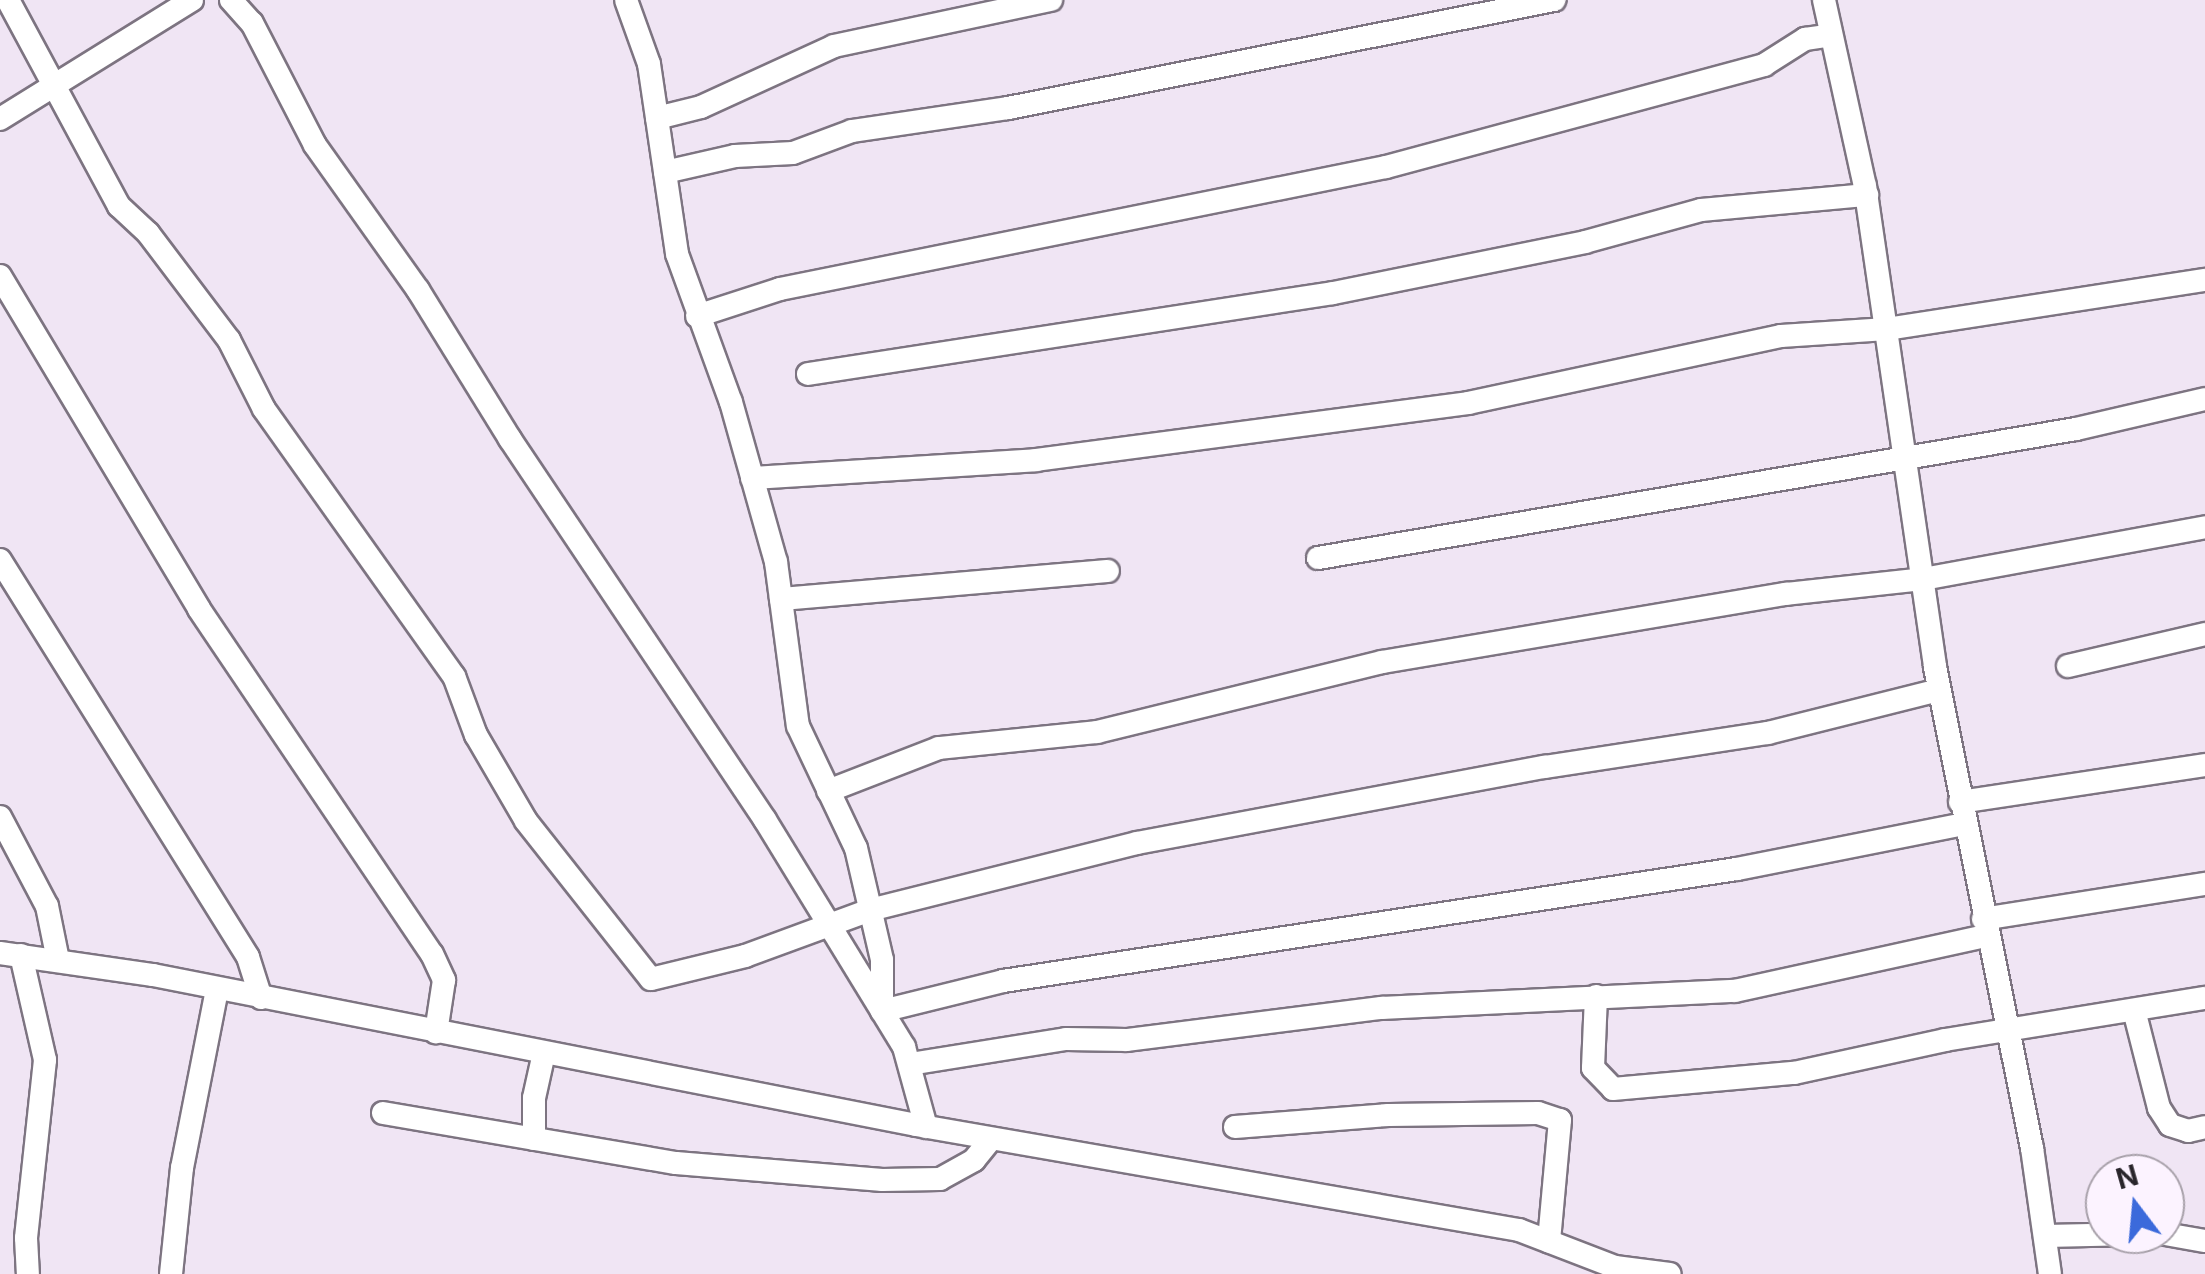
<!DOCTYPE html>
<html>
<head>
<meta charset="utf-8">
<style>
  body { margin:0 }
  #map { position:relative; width:2205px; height:1274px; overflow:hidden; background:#f0e5f4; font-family:Inter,sans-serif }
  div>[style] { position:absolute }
  .roads { filter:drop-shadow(2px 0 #7d7481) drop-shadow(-2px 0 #7d7481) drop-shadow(0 2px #7d7481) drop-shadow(0 -2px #7d7481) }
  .minor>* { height:22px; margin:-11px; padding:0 11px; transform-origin:11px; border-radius:11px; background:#fff }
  span { translate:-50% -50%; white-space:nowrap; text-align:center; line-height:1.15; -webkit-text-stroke:10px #fcf3ff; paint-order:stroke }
  .north { position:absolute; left:2085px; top:1154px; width:100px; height:100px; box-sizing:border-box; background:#fcf3ff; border:2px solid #a8a1aa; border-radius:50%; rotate:344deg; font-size:28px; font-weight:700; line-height:40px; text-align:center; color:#29252b }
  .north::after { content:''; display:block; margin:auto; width:35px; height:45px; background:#3b6adb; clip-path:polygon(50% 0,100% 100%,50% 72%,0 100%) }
</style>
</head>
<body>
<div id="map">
  <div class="roads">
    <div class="minor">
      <div style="left:8px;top:0;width:234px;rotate:61.7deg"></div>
      <div style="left:119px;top:206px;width:40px;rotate:43deg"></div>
      <div style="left:148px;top:233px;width:134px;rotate:52.9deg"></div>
      <div style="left:229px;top:340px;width:77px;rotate:63.1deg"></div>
      <div style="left:264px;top:409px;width:328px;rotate:54.6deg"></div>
      <div style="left:454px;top:676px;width:63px;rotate:69.6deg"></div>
      <div style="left:476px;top:735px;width:99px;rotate:59.8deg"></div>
      <div style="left:526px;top:821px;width:201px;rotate:51.7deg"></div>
      <div style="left:651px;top:979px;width:97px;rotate:-13.7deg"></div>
      <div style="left:745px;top:956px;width:133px;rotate:-20.2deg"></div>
      <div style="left:870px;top:910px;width:275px;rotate:-14.1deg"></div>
      <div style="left:1137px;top:843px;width:415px;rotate:-10.6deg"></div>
      <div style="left:1545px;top:767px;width:226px;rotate:-8.7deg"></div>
      <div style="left:1768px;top:733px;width:176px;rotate:-14.1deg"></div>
      <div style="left:231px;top:0;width:31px;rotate:48deg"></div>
      <div style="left:252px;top:23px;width:137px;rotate:62.7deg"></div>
      <div style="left:315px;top:145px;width:178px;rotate:54.6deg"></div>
      <div style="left:418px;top:290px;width:175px;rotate:58.3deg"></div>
      <div style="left:510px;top:439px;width:458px;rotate:56.2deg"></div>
      <div style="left:765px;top:820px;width:266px;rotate:58.5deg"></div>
      <div style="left:904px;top:1047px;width:83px;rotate:74.6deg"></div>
      <div style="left:626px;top:0;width:68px;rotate:70.2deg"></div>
      <div style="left:649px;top:64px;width:192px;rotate:81.6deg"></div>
      <div style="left:677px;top:254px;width:158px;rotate:70deg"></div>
      <div style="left:731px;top:402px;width:166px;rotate:74.3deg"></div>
      <div style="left:776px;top:562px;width:165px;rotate:82.4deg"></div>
      <div style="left:798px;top:726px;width:135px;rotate:64.6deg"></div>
      <div style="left:856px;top:848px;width:115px;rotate:76.9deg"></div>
      <div style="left:882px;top:960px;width:51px;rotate:90deg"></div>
      <div style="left:882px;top:1011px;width:125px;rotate:-13.9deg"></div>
      <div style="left:1003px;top:981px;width:742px;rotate:-8.68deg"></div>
      <div style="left:1737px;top:869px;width:232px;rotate:-11.2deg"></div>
      <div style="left:1824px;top:0;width:190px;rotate:77.6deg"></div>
      <div style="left:1865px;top:186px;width:486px;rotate:81.7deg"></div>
      <div style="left:1935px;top:667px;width:491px;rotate:78.6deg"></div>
      <div style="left:2032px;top:1148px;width:127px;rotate:81.9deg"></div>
      <div style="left:657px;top:118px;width:45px;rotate:-14deg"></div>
      <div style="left:701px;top:107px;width:146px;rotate:-24.6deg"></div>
      <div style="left:834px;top:46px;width:222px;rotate:-12deg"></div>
      <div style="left:0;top:119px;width:226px;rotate:-31.8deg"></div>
      <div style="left:665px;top:172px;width:72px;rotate:-12.9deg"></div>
      <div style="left:735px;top:156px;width:58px;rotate:-3deg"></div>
      <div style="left:793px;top:153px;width:63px;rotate:-20.4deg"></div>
      <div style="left:852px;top:131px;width:158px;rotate:-8.4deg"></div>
      <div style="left:1008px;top:108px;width:557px;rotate:-11.19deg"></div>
      <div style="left:0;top:276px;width:388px;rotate:59.1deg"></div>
      <div style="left:199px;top:609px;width:416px;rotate:56deg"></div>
      <div style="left:432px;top:954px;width:29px;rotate:65deg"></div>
      <div style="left:444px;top:980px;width:53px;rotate:98.7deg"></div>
      <div style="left:697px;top:316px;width:87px;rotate:-18deg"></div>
      <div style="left:780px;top:289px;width:618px;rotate:-11.38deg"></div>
      <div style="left:1386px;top:167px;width:392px;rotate:-15.1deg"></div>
      <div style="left:1764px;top:65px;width:49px;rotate:-32.4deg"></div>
      <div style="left:1805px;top:39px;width:22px;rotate:-8deg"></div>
      <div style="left:808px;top:374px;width:531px;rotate:-8.77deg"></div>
      <div style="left:1333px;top:293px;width:257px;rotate:-11.4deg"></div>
      <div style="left:1585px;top:242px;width:120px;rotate:-15.4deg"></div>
      <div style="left:1701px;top:210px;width:167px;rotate:-5.2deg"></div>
      <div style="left:752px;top:478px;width:285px;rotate:-3.6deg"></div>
      <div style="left:1036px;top:460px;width:436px;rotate:-7.5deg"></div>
      <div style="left:1468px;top:403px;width:320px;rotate:-12.1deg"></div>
      <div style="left:1781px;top:336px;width:106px;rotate:-3.8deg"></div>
      <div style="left:1887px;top:329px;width:322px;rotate:-8.8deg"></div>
      <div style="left:1318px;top:558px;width:769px;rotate:-9.66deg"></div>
      <div style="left:2076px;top:429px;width:132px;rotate:-13.1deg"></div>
      <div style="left:0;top:560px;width:468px;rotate:58deg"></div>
      <div style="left:248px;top:957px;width:43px;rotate:72.4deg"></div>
      <div style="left:781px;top:599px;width:328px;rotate:-4.9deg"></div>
      <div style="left:2068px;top:666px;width:141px;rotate:-13.1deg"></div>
      <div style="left:828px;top:791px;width:119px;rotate:-21.2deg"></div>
      <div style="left:939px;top:748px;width:159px;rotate:-5.8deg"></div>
      <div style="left:1097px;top:732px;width:293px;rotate:-13.8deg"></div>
      <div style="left:1382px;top:662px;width:410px;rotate:-9.6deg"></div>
      <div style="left:1786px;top:594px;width:138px;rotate:-6.2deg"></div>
      <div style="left:1923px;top:579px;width:287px;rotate:-10.4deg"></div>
      <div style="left:1960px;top:802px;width:248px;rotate:-8.6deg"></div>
      <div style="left:0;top:817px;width:101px;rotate:62.2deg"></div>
      <div style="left:47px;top:906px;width:55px;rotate:78.5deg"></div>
      <div style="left:1983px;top:919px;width:225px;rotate:-9deg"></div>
      <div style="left:0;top:953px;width:155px;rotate:8.2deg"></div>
      <div style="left:153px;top:975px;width:778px;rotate:11.12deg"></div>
      <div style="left:916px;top:1125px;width:612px;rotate:9.88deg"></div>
      <div style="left:1519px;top:1230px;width:103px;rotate:21.1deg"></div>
      <div style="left:1615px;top:1267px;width:55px;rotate:7.3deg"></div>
      <div style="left:21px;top:955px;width:108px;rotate:77.1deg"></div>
      <div style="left:45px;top:1060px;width:179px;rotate:96.1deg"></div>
      <div style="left:26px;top:1238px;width:36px;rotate:87deg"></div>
      <div style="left:1596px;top:996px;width:72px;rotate:92.4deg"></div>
      <div style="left:1593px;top:1068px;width:29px;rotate:46deg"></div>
      <div style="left:1613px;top:1089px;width:182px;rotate:-5.1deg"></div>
      <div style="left:1794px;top:1073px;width:155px;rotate:-12.3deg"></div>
      <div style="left:1945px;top:1040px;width:263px;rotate:-9.2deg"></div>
      <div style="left:2134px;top:1010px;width:101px;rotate:75.7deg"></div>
      <div style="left:2159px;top:1108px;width:20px;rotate:57deg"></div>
      <div style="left:2170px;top:1125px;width:19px;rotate:18deg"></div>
      <div style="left:2188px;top:1131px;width:17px;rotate:-13deg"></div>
      <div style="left:910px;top:1064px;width:158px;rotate:-9.1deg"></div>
      <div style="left:1066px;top:1039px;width:61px;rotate:0.9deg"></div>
      <div style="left:1127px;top:1040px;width:257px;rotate:-7.2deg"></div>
      <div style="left:1382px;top:1008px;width:353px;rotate:-2.8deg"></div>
      <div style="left:1735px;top:991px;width:257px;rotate:-12.4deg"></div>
      <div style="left:383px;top:1113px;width:297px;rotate:9.7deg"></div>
      <div style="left:676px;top:1163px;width:207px;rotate:4.7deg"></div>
      <div style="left:882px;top:1180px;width:58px;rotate:-1deg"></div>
      <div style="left:940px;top:1179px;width:39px;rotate:-29deg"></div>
      <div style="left:974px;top:1160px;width:27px;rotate:-51deg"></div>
      <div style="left:1235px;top:1127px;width:154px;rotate:-4.5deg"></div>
      <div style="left:1389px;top:1115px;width:149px;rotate:-0.8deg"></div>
      <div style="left:1538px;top:1113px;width:23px;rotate:18deg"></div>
      <div style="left:1560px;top:1120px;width:122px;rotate:95.2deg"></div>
      <div style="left:534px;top:1139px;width:41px;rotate:-90deg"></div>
      <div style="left:534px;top:1098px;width:46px;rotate:-77.5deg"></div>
      <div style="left:2165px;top:1234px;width:41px;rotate:9.9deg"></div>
      <div style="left:2045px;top:1236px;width:91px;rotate:-1.3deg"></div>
      <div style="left:171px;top:1274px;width:107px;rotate:-84.1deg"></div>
      <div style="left:182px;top:1168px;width:182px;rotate:-78.9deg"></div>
    </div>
  </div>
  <div class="north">N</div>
</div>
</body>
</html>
